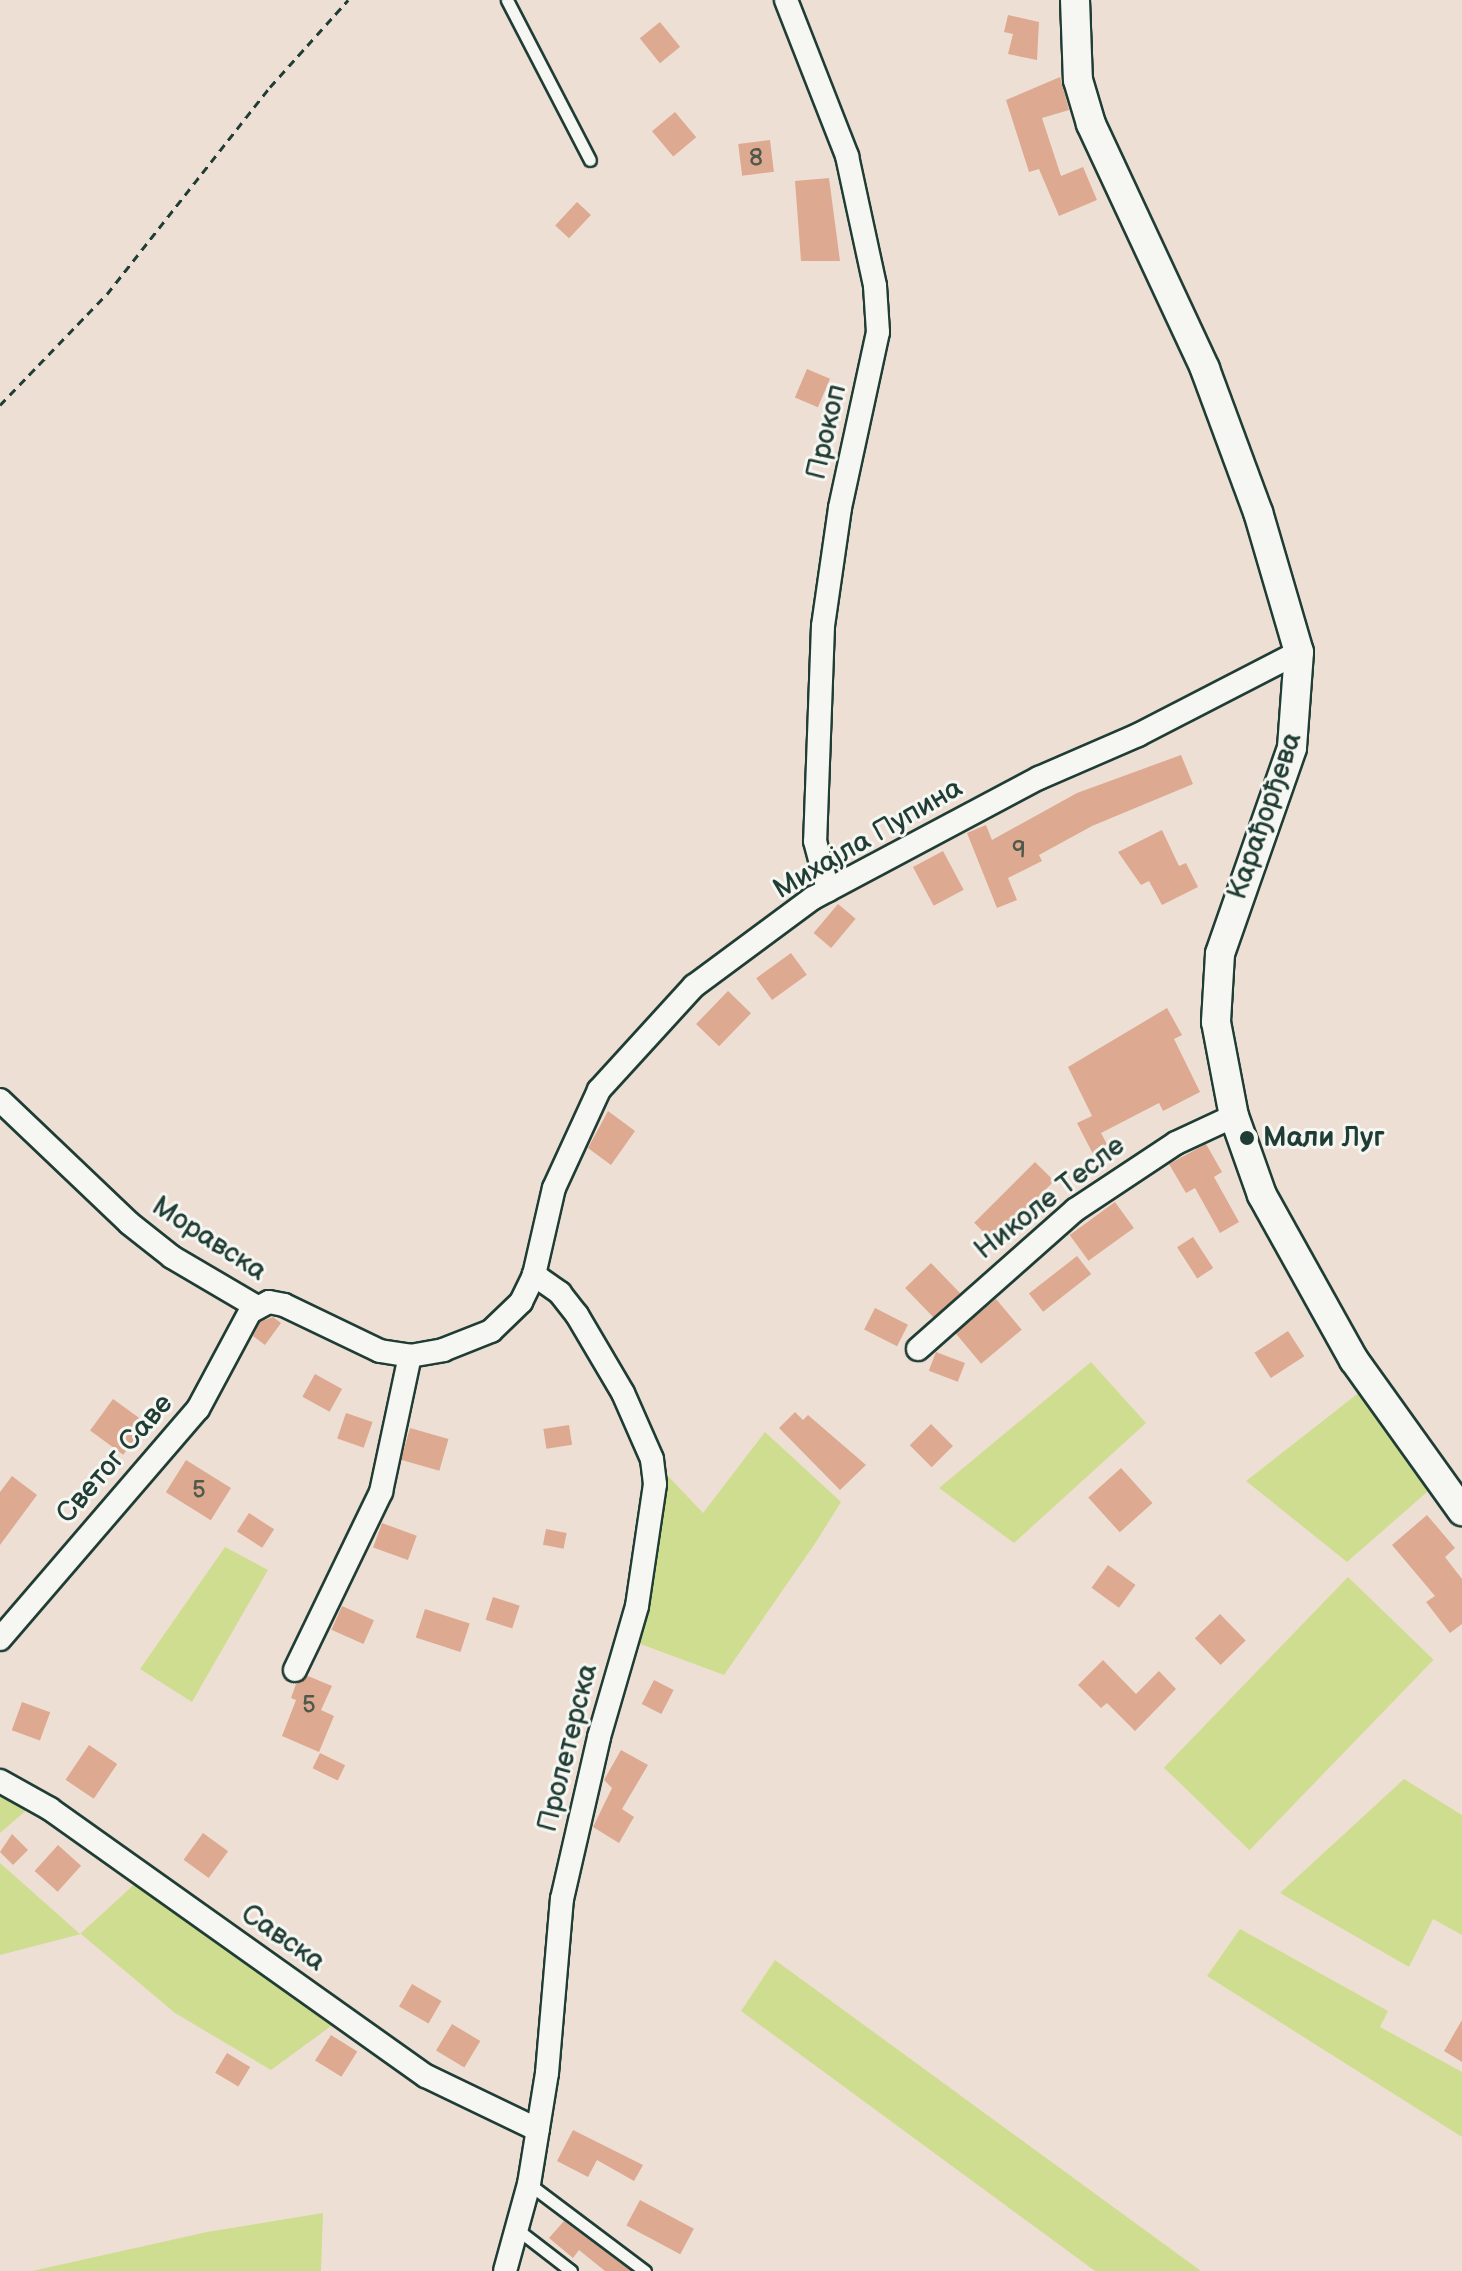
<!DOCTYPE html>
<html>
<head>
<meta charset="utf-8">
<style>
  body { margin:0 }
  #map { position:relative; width:1462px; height:2271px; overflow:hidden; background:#eedfd5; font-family:"Balsamiq Sans",sans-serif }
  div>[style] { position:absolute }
  .green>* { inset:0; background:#cfdd90; transform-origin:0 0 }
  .building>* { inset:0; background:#dda990; transform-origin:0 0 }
  .path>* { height:3px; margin-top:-1.5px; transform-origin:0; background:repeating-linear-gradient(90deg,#1f3d34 0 8px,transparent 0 14px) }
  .roads { filter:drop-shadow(2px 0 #1f3d34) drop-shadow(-2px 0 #1f3d34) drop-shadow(0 2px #1f3d34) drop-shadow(0 -2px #1f3d34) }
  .service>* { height:11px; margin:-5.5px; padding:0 5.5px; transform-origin:5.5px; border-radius:5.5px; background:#f6f6f2 }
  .minor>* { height:22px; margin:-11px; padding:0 11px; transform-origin:11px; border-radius:11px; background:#f6f6f2 }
  .tertiary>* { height:28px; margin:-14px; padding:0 14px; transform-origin:14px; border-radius:14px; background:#f6f6f2 }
  .dots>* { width:22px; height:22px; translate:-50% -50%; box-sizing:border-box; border:4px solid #f6f6f2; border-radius:50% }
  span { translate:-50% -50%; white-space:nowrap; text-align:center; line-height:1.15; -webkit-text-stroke:6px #f6f6f2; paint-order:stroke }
  .number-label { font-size:24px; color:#4e584b }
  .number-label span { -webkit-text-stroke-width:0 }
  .street-label { font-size:28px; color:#1f3d34 }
  .poi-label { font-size:28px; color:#1f3d34; font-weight:700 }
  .left { translate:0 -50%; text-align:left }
</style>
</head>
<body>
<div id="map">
  <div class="green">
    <div style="clip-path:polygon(1091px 1362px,1146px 1423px,1014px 1543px,939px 1488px)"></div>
    <div style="clip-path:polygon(1370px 1384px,1442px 1479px,1347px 1562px,1246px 1481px)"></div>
    <div style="clip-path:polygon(765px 1432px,841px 1502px,816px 1542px,724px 1675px,627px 1639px,652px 1459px,703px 1513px)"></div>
    <div style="clip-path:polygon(225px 1547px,268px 1570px,192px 1702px,140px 1669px)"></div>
    <div style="left:1348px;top:1577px;width:119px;height:265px;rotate:44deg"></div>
    <div style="clip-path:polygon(1404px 1779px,1462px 1815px,1462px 1935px,1433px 1919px,1409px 1967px,1280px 1893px)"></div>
    <div style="clip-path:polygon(0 1796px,29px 1808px,0 1833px)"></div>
    <div style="clip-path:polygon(0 1863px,80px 1934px,139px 1880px,338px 2021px,271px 2070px,175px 2013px,81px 1934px,0 1955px)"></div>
    <div style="clip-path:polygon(1240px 1929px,1388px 2011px,1380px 2027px,1462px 2072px,1462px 2137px,1207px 1976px)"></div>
    <div style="clip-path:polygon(775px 1960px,1201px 2271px,1095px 2271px,741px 2011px)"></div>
    <div style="clip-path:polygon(323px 2213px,321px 2271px,32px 2271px,207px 2232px)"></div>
  </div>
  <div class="building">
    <div style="clip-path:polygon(1008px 15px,1039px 22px,1037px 60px,1008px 54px,1013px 34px,1004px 32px)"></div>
    <div style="left:660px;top:22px;width:32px;height:26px;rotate:51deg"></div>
    <div style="clip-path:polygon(1060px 77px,1069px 110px,1042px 118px,1061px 176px,1083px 167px,1097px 200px,1059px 216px,1039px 169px,1029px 172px,1006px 100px)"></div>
    <div style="left:675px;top:112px;width:33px;height:30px;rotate:50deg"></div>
    <div style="left:770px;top:140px;width:32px;height:32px;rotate:83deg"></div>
    <div style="clip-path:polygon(829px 178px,840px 261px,801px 261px,795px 181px)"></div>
    <div style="left:577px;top:202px;width:19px;height:32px;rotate:43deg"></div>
    <div style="left:807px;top:369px;width:25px;height:31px;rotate:23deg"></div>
    <div style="clip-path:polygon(1181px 755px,1193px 784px,1092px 826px,1039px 855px,1042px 861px,1008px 878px,1017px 900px,997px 908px,967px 833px,986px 825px,992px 840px,1077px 793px)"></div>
    <div style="clip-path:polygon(1162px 830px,1179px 866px,1186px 863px,1198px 887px,1162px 905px,1149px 881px,1141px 885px,1118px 852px)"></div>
    <div style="left:943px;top:851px;width:44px;height:34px;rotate:62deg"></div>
    <div style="left:838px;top:904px;width:23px;height:38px;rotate:40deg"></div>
    <div style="left:791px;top:953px;width:27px;height:43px;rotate:54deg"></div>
    <div style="left:728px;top:991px;width:32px;height:46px;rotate:44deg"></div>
    <div style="clip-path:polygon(1167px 1008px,1182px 1035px,1174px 1039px,1200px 1092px,1163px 1111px,1159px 1103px,1101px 1133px,1108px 1146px,1093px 1154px,1077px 1123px,1092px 1116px,1068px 1067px)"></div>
    <div style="clip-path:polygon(608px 1111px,635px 1131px,611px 1165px,588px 1148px)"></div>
    <div style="clip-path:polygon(1206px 1144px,1222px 1172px,1214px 1177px,1239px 1222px,1220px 1233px,1195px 1188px,1186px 1193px,1169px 1164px)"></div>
    <div style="left:1035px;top:1162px;width:27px;height:86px;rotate:45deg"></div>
    <div style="left:1115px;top:1202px;width:32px;height:56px;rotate:54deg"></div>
    <div style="left:1193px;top:1237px;width:37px;height:19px;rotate:57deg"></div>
    <div style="left:1077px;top:1256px;width:23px;height:61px;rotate:52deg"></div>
    <div style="left:931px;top:1263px;width:42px;height:36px;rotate:46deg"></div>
    <div style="left:996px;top:1299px;width:40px;height:53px;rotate:50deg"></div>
    <div style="left:875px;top:1308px;width:37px;height:24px;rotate:27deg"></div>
    <div style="clip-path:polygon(273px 1317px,281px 1323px,265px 1345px,253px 1336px,260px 1322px)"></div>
    <div style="left:1288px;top:1331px;width:30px;height:40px;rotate:57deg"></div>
    <div style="left:936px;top:1352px;width:31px;height:20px;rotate:21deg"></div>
    <div style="left:315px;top:1374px;width:31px;height:26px;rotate:29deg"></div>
    <div style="left:113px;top:1399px;width:41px;height:39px;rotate:36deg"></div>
    <div style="clip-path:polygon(795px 1412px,803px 1420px,808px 1415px,866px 1465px,840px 1490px,779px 1428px)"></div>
    <div style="left:346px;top:1413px;width:28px;height:27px;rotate:19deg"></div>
    <div style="left:931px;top:1424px;width:31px;height:30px;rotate:45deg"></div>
    <div style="left:569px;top:1425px;width:20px;height:26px;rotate:81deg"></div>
    <div style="left:410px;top:1428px;width:40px;height:33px;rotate:16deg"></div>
    <div style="left:186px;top:1460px;width:53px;height:38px;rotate:32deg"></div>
    <div style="left:1121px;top:1468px;width:47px;height:44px;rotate:48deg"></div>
    <div style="clip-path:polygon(12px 1476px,37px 1495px,0 1545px,0 1492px)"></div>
    <div style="left:249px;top:1513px;width:30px;height:22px;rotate:33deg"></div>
    <div style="clip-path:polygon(1427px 1515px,1455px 1548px,1445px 1557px,1462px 1579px,1462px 1624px,1450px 1633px,1426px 1602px,1435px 1596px,1392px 1545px)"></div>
    <div style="left:382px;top:1523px;width:37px;height:26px;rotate:20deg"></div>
    <div style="left:546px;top:1529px;width:21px;height:16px;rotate:11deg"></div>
    <div style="left:1108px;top:1565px;width:34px;height:28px;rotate:36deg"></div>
    <div style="left:493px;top:1597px;width:28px;height:24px;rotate:18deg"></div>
    <div style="left:342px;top:1606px;width:35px;height:26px;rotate:24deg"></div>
    <div style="left:425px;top:1609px;width:47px;height:30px;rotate:18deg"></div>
    <div style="left:1220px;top:1614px;width:37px;height:35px;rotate:46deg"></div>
    <div style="clip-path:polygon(1103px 1660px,1136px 1694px,1159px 1671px,1176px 1689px,1135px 1731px,1107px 1703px,1101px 1708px,1078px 1685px)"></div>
    <div style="clip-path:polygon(308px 1676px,332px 1686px,321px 1710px,334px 1716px,319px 1752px,282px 1736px,296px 1700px,291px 1698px,296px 1684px)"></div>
    <div style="left:654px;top:1680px;width:22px;height:27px;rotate:27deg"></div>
    <div style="left:22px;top:1702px;width:30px;height:30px;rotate:20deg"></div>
    <div style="left:89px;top:1745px;width:34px;height:42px;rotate:34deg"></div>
    <div style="clip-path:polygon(621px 1750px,648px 1765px,622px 1809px,634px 1817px,619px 1843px,593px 1827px,612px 1788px,604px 1780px)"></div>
    <div style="left:320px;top:1753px;width:28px;height:17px;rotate:26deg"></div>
    <div style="left:203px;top:1833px;width:31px;height:33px;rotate:36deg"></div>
    <div style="clip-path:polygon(12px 1834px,28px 1850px,13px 1865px,0 1852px)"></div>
    <div style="left:58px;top:1845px;width:31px;height:35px;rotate:42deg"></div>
    <div style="left:412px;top:1984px;width:34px;height:26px;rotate:30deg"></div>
    <div style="clip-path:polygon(1462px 2020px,1462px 2062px,1444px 2051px)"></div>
    <div style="left:452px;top:2024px;width:33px;height:31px;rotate:31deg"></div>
    <div style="left:331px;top:2035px;width:31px;height:30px;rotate:32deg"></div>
    <div style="left:227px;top:2053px;width:27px;height:23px;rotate:31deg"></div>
    <div style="clip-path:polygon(573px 2130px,643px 2165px,634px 2181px,597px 2160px,588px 2177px,557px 2161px)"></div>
    <div style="left:640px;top:2200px;width:61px;height:29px;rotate:28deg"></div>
    <div style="clip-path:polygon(564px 2221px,631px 2271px,605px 2271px,579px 2250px,573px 2258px,549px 2238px)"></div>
  </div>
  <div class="path">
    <div style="left:0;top:405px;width:154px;rotate:-46.1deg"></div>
    <div style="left:107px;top:294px;width:263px;rotate:-51.8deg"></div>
    <div style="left:270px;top:87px;width:117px;rotate:-48.1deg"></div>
  </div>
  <div class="roads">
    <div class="service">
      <div style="left:507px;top:0;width:180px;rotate:62.6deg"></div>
      <div style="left:529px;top:2184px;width:145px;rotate:36.9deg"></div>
      <div style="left:518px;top:2230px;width:67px;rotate:37.7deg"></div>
    </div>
    <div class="minor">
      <div style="left:786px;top:0;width:168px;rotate:68.6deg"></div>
      <div style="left:847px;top:156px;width:133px;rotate:77.8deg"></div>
      <div style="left:875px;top:286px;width:46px;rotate:86.3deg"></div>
      <div style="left:878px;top:332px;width:180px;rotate:102.2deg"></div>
      <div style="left:840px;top:508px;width:119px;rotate:98.2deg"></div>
      <div style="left:823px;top:626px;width:215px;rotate:92.1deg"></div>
      <div style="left:815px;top:841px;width:51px;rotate:75.1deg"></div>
      <div style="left:0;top:1100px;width:178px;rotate:43.6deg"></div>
      <div style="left:129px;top:1223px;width:55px;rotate:38.3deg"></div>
      <div style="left:172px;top:1257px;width:99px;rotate:30.5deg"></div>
      <div style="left:918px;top:1349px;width:210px;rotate:-41.5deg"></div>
      <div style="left:1075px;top:1210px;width:121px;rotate:-33.6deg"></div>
      <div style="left:1176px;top:1143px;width:64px;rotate:-25deg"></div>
      <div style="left:0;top:1639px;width:303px;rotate:-49.3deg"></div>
      <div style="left:198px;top:1409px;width:110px;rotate:-61.8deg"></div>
      <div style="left:250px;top:1312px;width:21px;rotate:-28deg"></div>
      <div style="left:269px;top:1302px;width:15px;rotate:11deg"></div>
      <div style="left:284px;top:1305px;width:106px;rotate:25.6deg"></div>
      <div style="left:380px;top:1351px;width:30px;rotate:9deg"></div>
      <div style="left:410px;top:1356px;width:34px;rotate:-10deg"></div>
      <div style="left:443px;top:1350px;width:52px;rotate:-21.6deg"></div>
      <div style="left:491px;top:1331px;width:42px;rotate:-44deg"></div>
      <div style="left:521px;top:1302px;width:30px;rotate:-64deg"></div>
      <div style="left:534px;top:1275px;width:89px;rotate:-77.1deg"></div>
      <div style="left:554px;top:1188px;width:108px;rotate:-65.3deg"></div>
      <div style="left:599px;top:1090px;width:141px;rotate:-47.6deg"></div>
      <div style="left:694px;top:986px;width:148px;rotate:-36.5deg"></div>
      <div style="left:813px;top:898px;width:256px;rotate:-28deg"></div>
      <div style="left:1039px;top:778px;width:108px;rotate:-23.5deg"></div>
      <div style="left:1138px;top:735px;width:181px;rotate:-27.3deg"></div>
      <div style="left:295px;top:1670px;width:198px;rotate:-64.2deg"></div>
      <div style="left:381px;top:1492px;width:139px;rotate:-78deg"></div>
      <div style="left:0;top:1781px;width:57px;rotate:29.2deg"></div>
      <div style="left:50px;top:1809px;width:461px;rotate:35.4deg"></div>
      <div style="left:426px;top:2076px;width:124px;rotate:25.7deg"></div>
      <div style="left:505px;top:2271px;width:90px;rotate:-74.6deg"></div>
      <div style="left:529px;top:2184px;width:112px;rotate:-80.8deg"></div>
      <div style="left:547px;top:2073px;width:175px;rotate:-85.1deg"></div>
      <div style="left:562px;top:1899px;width:166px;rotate:-77.1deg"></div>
      <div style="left:599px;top:1737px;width:136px;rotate:-73.8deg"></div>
      <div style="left:637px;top:1606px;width:123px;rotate:-81.6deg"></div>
      <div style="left:655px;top:1484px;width:25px;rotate:-97deg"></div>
      <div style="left:652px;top:1459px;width:72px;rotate:-113.7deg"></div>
      <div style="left:623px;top:1393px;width:91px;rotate:-120.5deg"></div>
      <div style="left:577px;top:1315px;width:28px;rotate:-128deg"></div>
      <div style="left:560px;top:1293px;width:32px;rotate:-145deg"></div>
    </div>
    <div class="tertiary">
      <div style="left:1075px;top:0;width:80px;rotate:87.9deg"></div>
      <div style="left:1078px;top:80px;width:46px;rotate:73.5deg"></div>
      <div style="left:1091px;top:124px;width:270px;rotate:65deg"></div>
      <div style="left:1205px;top:369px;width:153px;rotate:69.7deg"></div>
      <div style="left:1258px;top:512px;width:146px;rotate:73.7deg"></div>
      <div style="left:1299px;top:652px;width:96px;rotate:94.2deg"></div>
      <div style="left:1292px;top:748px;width:218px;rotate:109.3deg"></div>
      <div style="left:1220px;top:954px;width:68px;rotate:93.4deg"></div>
      <div style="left:1216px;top:1022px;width:96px;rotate:79.2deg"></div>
      <div style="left:1234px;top:1116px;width:84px;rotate:70.5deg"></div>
      <div style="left:1262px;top:1195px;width:189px;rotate:60.9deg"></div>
      <div style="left:1354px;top:1360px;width:186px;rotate:54.4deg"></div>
    </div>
  </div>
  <div class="dots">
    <div style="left:1247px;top:1138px;background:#1f3d34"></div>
  </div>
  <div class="number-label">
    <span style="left:756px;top:158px">8</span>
    <span style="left:1019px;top:850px">9</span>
    <span style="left:199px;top:1490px">5</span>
    <span style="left:309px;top:1705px">5</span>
  </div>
  <div class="street-label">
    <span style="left:827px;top:432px;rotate:-77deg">Прокоп</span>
    <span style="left:1265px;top:816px;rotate:-71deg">Карађорђева</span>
    <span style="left:868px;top:839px;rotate:-30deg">Михајла Пупина</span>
    <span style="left:1050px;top:1198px;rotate:-38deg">Николе Тесле</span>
    <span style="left:209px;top:1239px;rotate:33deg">Моравска</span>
    <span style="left:115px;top:1459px;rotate:-49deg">Светог Саве</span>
    <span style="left:568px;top:1748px;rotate:-76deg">Пролетерска</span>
    <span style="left:283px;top:1938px;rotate:35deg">Савска</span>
  </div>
  <div class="poi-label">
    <span class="left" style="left:1263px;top:1138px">Мали Луг</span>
  </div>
</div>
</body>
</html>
